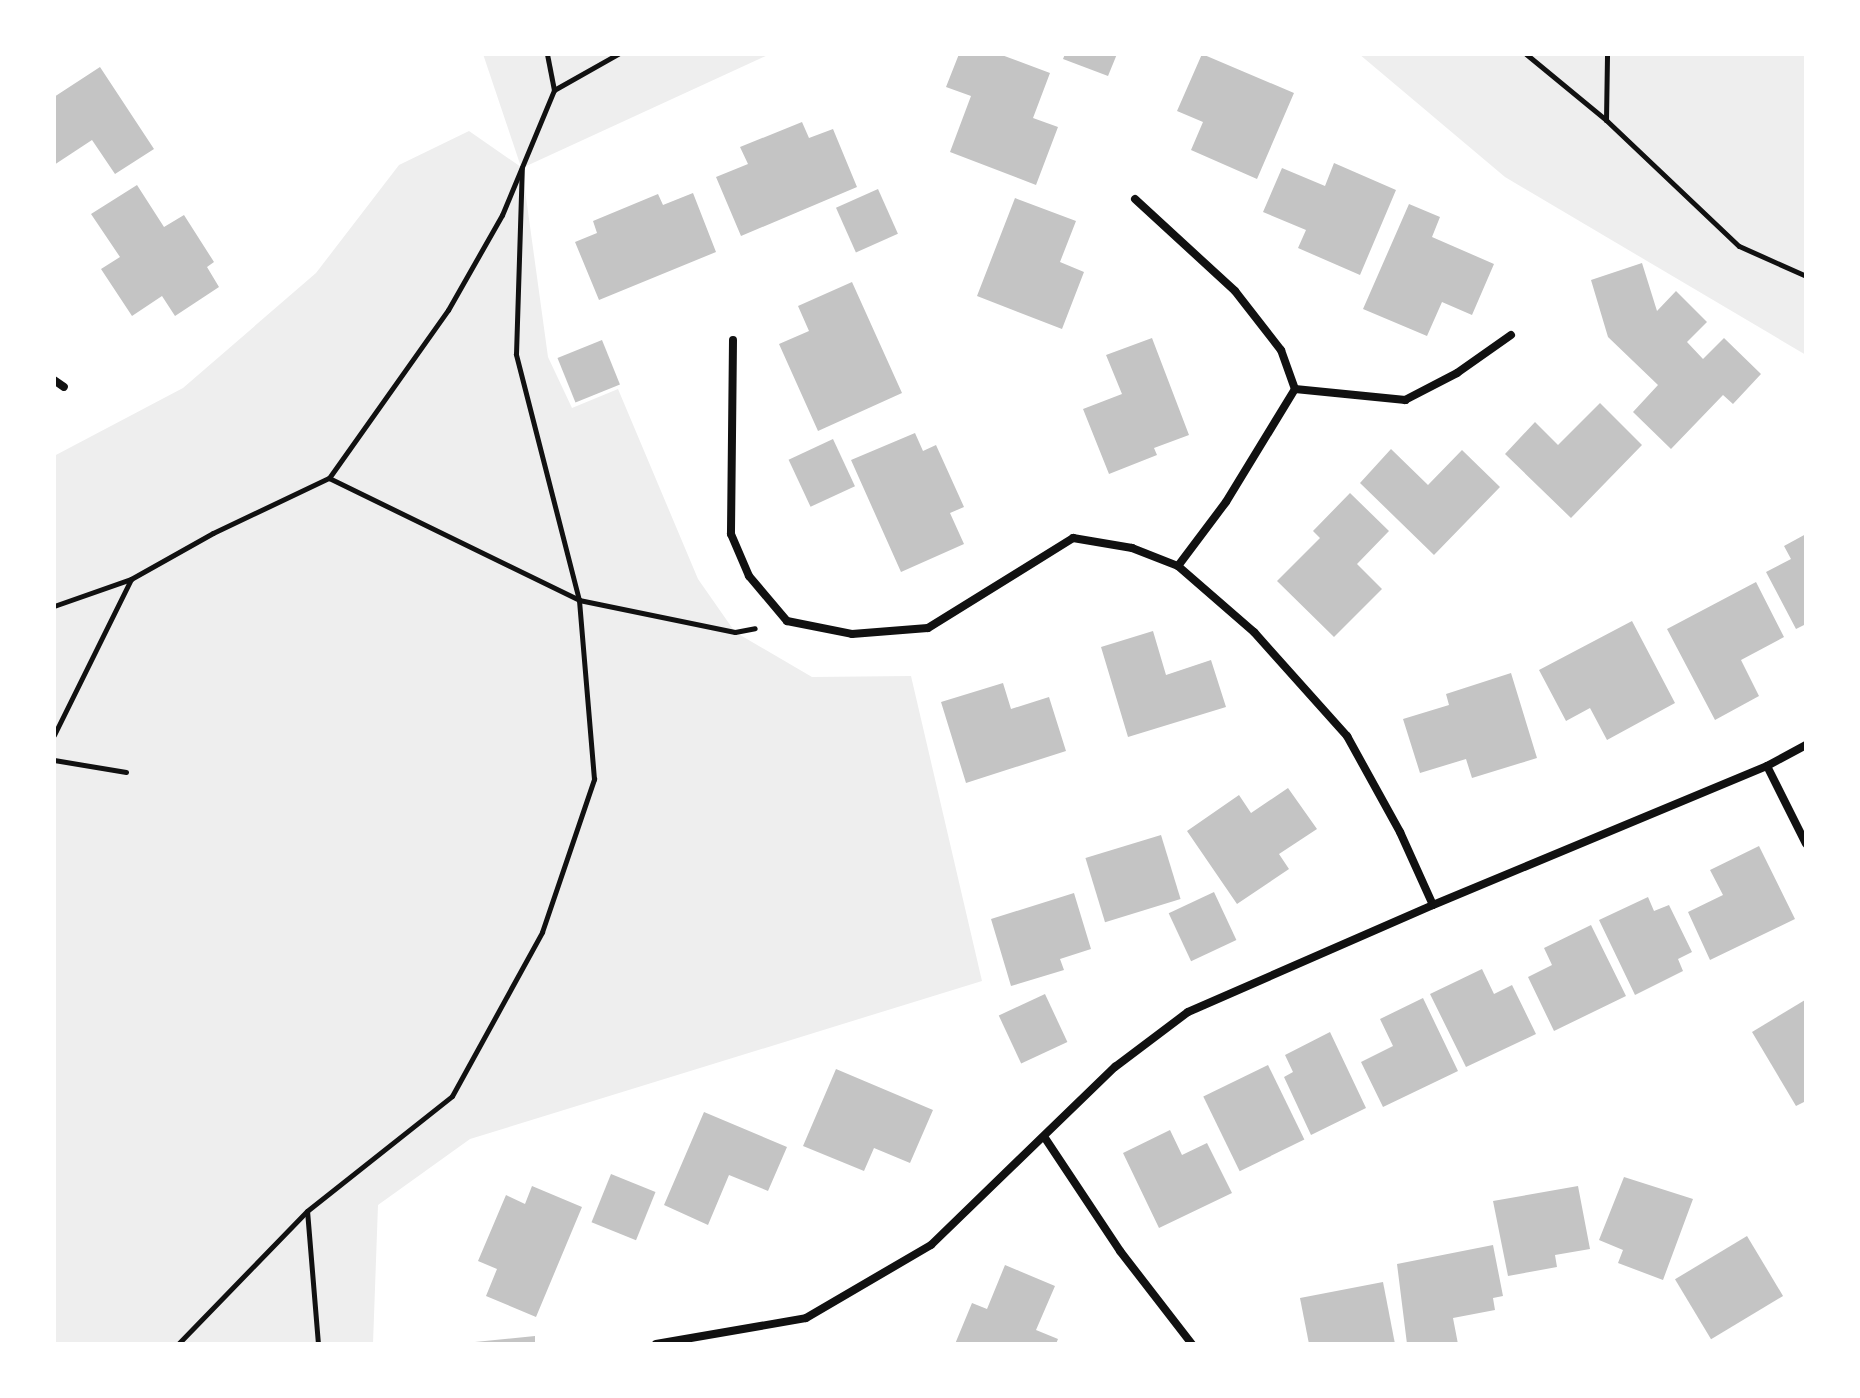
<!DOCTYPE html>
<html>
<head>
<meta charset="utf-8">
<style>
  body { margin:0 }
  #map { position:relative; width:1860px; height:1398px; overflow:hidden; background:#fff; font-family:"Archivo Narrow",sans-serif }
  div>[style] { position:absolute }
  .green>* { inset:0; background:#eee }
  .building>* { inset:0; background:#c4c4c4; transform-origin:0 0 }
  .path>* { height:5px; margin:-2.5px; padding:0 2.5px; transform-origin:2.5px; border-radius:2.5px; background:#111 }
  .minor>* { height:8px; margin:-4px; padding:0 4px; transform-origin:4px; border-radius:4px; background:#111 }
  span { translate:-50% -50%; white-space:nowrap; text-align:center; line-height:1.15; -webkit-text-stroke:7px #fff; paint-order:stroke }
  .frame { position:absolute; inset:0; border:56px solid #fff; pointer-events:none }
</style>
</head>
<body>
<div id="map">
  <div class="green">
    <div style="clip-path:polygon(483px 54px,770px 54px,522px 168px,548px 357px,572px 408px,618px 389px,698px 579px,735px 632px,812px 677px,911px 676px,982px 981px,470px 1139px,378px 1205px,373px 1344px,54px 1344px,54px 456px,183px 388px,316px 273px,399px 165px,469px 131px,521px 167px)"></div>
    <div style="clip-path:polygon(1359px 54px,1806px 54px,1806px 355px,1505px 177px)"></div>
  </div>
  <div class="building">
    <div style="clip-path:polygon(959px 54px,999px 54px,1050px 73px,1033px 118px,1058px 127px,1036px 185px,950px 152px,971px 96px,946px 87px)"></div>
    <div style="clip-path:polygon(1065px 54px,1117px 54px,1108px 76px,1063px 59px)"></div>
    <div style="clip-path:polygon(1202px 54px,1294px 93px,1257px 179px,1191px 150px,1203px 122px,1177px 111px)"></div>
    <div style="clip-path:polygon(100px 67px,154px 149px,115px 174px,92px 140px,54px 165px,54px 97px)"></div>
    <div style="clip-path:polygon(802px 122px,809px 138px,833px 129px,857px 187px,741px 236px,716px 177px,748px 164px,740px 147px)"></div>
    <div style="clip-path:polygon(1334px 163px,1396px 190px,1360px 275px,1298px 248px,1306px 230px,1263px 212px,1282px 168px,1325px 186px)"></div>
    <div style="clip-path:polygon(137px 185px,164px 227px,184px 215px,214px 262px,207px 267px,219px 287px,175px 316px,162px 296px,132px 316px,101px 269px,120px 257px,91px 214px)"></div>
    <div style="left:878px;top:189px;width:49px;height:46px;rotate:66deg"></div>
    <div style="clip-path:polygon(693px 193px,716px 252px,599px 300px,575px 242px,597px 233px,593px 221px,658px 194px,663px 205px)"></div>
    <div style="clip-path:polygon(1015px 198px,1076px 221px,1060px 262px,1084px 272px,1062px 329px,977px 296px)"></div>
    <div style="clip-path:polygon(1409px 204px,1440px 217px,1432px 237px,1494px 264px,1472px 315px,1442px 302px,1427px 336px,1363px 309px)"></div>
    <div style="clip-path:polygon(1642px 263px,1657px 311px,1676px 291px,1707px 322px,1687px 342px,1703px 359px,1724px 338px,1761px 374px,1733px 404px,1723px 395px,1671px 449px,1633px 412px,1658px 385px,1608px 337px,1591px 280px)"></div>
    <div style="clip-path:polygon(852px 282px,902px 393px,818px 431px,779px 344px,809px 331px,798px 306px)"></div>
    <div style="clip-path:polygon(1152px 338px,1189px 435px,1154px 448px,1157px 455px,1109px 474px,1083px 409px,1122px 394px,1106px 355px)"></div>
    <div style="left:602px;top:340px;width:48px;height:48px;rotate:68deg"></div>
    <div style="clip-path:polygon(1600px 403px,1642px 445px,1571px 518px,1505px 454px,1535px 422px,1558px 445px)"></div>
    <div style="clip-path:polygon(915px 433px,923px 451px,936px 445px,964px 507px,950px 513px,964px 544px,901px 572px,851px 460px)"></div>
    <div style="left:833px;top:439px;width:52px;height:49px;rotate:65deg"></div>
    <div style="clip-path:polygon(1391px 449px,1428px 485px,1462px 450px,1500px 487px,1434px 555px,1360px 483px)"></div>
    <div style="clip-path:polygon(1350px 493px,1389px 531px,1357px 564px,1382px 589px,1334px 637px,1277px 581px,1320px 538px,1313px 531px)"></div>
    <div style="clip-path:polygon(1806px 534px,1806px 624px,1796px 629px,1766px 572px,1791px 559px,1784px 546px)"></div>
    <div style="clip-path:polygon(1756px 582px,1784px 637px,1741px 660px,1759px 696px,1715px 720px,1667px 629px)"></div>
    <div style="clip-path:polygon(1632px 621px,1675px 703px,1607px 740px,1590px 708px,1566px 721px,1539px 670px)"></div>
    <div style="clip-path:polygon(1153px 631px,1166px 675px,1211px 660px,1226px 707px,1128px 737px,1101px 647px)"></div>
    <div style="clip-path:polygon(1511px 673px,1537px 758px,1472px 778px,1466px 759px,1420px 773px,1403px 719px,1449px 705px,1446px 694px)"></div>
    <div style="clip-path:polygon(1003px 683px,1011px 709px,1049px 697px,1066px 751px,966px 783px,941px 702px)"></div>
    <div style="clip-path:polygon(1288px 788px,1317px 829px,1279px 854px,1289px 869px,1237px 904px,1187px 831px,1239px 795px,1251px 813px)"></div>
    <div style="left:1161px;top:835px;width:67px;height:79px;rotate:73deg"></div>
    <div style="clip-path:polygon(1759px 846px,1795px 919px,1710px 960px,1688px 912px,1723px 895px,1710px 870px)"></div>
    <div style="left:1214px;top:892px;width:53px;height:50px;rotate:65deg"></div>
    <div style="clip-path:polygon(1074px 893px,1091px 949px,1060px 959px,1064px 970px,1011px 986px,991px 919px)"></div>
    <div style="clip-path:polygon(1648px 897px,1654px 911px,1669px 905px,1692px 952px,1678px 959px,1683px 971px,1635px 995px,1599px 920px)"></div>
    <div style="clip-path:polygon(1591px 925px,1626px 996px,1554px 1031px,1528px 977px,1552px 965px,1544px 948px)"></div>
    <div style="clip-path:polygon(1482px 969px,1494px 994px,1512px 985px,1536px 1034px,1466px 1067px,1430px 994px)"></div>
    <div style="left:1045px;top:994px;width:53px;height:51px;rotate:65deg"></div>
    <div style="clip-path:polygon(1423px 998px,1458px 1071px,1383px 1107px,1361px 1062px,1393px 1046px,1380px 1019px)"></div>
    <div style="clip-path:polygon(1805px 1000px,1806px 1101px,1796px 1106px,1752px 1032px)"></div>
    <div style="clip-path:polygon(1330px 1032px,1366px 1108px,1311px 1135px,1284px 1077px,1293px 1072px,1285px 1055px)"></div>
    <div style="left:1268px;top:1065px;width:83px;height:72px;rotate:64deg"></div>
    <div style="clip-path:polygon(836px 1069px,933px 1110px,910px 1163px,874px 1148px,864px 1171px,803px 1146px)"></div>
    <div style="clip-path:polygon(704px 1112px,787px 1147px,768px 1191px,729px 1175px,708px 1225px,664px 1205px)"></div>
    <div style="clip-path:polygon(1170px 1130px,1182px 1155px,1207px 1143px,1232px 1193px,1159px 1228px,1123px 1153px)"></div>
    <div style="left:611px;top:1174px;width:48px;height:52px;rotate:22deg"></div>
    <div style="clip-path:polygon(1624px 1177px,1693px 1199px,1663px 1280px,1618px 1263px,1623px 1250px,1599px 1240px)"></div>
    <div style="clip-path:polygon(532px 1186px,582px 1207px,536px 1317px,486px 1296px,497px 1269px,478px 1261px,506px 1195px,525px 1204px)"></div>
    <div style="clip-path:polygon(1578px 1186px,1590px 1249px,1555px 1255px,1557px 1267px,1508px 1276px,1493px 1201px)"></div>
    <div style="left:1747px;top:1236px;width:70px;height:84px;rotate:59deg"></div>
    <div style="clip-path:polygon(1493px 1245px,1503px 1296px,1493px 1298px,1495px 1310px,1453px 1318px,1458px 1344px,1407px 1344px,1397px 1264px)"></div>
    <div style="clip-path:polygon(1005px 1265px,1055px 1286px,1036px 1330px,1058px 1339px,1056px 1344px,955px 1344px,972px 1303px,987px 1309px)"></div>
    <div style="clip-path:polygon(1383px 1282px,1395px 1344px,1309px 1344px,1300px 1298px)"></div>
    <div style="clip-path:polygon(535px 1336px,535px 1344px,475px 1344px,475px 1342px)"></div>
  </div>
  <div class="path">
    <div style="left:1526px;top:54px;width:104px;rotate:39.5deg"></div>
    <div style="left:1606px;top:120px;width:183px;rotate:43.5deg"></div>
    <div style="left:1739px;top:246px;width:73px;rotate:24.1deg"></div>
    <div style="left:554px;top:90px;width:73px;rotate:-29.4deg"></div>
    <div style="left:1606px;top:120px;width:66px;rotate:-89.1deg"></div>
    <div style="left:329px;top:478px;width:278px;rotate:26deg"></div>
    <div style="left:579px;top:600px;width:159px;rotate:11.6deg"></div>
    <div style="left:735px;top:632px;width:20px;rotate:-11deg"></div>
    <div style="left:54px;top:606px;width:82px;rotate:-19.3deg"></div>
    <div style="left:131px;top:579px;width:94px;rotate:-29.3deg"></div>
    <div style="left:213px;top:533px;width:128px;rotate:-25.4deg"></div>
    <div style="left:329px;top:478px;width:206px;rotate:-54.7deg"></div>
    <div style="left:448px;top:310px;width:109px;rotate:-60.4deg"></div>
    <div style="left:502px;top:215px;width:135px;rotate:-67.4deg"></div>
    <div style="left:554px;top:90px;width:37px;rotate:-101deg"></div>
    <div style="left:54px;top:735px;width:174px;rotate:-63.7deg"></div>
    <div style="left:54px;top:760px;width:73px;rotate:9.5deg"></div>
    <div style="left:178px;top:1344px;width:185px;rotate:-45.9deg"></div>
    <div style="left:318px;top:1344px;width:133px;rotate:-94.7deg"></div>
    <div style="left:307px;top:1211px;width:185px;rotate:-38.4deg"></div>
    <div style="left:452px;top:1096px;width:187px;rotate:-61.2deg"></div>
    <div style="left:542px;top:932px;width:162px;rotate:-71.2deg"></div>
    <div style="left:594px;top:779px;width:180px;rotate:-94.8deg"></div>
    <div style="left:579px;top:600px;width:254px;rotate:-104.4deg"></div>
    <div style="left:516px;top:354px;width:186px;rotate:-88.2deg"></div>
  </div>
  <div class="minor">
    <div style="left:1135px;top:199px;width:136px;rotate:42.6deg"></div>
    <div style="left:1235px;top:291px;width:75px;rotate:52.1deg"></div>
    <div style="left:1281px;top:350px;width:41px;rotate:70.3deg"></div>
    <div style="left:1295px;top:389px;width:132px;rotate:121.4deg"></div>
    <div style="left:1226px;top:502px;width:80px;rotate:126.9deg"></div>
    <div style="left:733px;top:340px;width:194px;rotate:90.6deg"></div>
    <div style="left:731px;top:534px;width:46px;rotate:66.8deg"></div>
    <div style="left:749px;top:576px;width:59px;rotate:49.8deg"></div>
    <div style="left:787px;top:621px;width:66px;rotate:11.3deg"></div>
    <div style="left:852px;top:634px;width:76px;rotate:-4.5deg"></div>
    <div style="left:928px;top:628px;width:171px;rotate:-31.8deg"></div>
    <div style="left:1073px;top:538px;width:60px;rotate:9.6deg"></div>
    <div style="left:1132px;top:548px;width:49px;rotate:21.4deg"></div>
    <div style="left:1178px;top:566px;width:101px;rotate:41deg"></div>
    <div style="left:1254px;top:632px;width:140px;rotate:48.2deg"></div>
    <div style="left:1347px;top:736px;width:110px;rotate:61.1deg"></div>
    <div style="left:1400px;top:832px;width:80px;rotate:65.7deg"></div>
    <div style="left:54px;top:380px;width:12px;rotate:35deg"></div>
    <div style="left:1295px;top:389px;width:111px;rotate:5.7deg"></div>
    <div style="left:1405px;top:400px;width:59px;rotate:-27.4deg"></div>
    <div style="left:1457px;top:373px;width:66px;rotate:-35.1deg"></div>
    <div style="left:1767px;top:766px;width:87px;rotate:63.4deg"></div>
    <div style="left:1045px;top:1138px;width:136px;rotate:56.4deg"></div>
    <div style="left:1120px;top:1251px;width:118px;rotate:52.3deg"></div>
    <div style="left:656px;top:1344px;width:152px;rotate:-9.8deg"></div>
    <div style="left:806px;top:1318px;width:145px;rotate:-30.3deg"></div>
    <div style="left:931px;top:1245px;width:256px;rotate:-44.1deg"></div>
    <div style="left:1115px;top:1067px;width:91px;rotate:-37deg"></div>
    <div style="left:1188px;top:1012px;width:267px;rotate:-23.6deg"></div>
    <div style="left:1433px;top:905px;width:362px;rotate:-22.6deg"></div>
    <div style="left:1767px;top:766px;width:44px;rotate:-28.3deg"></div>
  </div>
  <div class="frame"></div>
</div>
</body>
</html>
